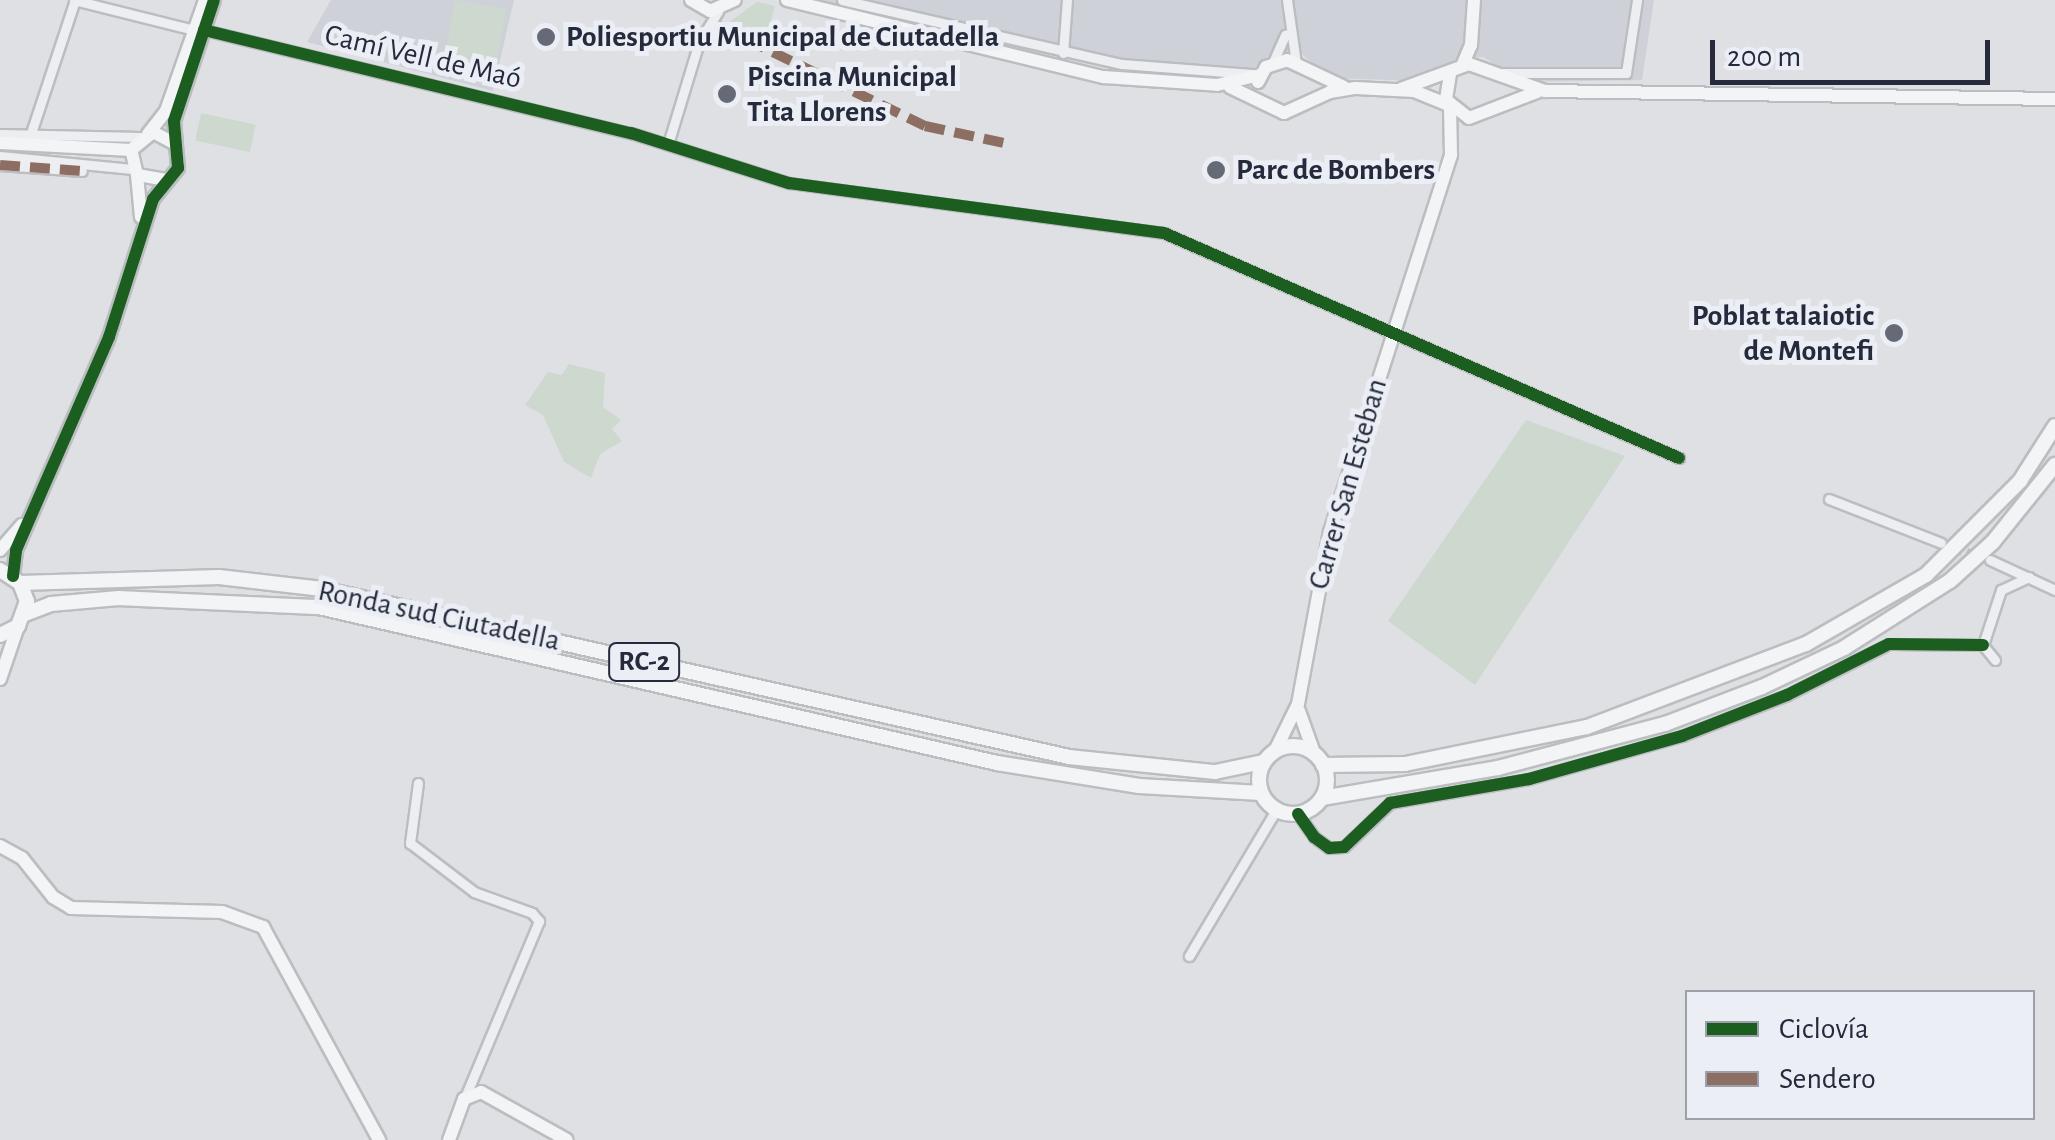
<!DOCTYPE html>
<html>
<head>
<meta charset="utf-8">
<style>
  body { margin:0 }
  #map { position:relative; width:2055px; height:1140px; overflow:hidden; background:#dfe0e4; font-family:"Alegreya Sans",sans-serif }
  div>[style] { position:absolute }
  .built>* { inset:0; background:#cfd1d9 }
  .green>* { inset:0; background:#cdd8ce; transform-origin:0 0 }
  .street-tunnel>* { height:9px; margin-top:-4.5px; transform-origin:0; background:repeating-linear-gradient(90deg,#babcc3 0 9px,transparent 0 13.5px) }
  .roads { filter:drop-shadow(2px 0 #bcbdc1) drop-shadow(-2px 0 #bcbdc1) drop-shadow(0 2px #bcbdc1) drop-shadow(0 -2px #bcbdc1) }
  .street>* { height:9px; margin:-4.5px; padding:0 4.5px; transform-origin:4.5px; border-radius:4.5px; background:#edeef1 }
  .secondary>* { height:12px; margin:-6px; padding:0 6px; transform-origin:6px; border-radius:6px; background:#f3f4f5 }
  .primary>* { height:14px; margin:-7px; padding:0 7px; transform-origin:7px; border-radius:7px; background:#f3f4f5 }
  .primary>.ring { margin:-7px; padding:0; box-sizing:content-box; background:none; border:14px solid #f3f4f5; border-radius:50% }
  .quiet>* { height:10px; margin-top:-5px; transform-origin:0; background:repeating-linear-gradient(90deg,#8d6e63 0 20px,transparent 0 30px) }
  .cycleway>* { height:12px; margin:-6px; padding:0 6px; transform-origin:6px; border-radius:6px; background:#1b5e20 }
  .dots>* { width:28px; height:28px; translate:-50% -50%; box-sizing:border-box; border:5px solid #ebeef4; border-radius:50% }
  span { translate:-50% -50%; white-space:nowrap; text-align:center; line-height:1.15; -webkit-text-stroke:10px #ebeef4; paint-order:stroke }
  .shield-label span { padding:2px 8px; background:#ebeef4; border:2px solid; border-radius:8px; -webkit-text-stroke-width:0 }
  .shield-label { font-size:28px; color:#252b3d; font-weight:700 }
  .poi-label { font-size:30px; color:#252b3d; font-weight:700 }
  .left { translate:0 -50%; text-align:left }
  .right { translate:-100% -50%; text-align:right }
  .street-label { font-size:30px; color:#252b3d }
  .legend { position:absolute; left:1685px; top:990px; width:350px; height:130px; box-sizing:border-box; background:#ebeef4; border:2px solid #9ca0ab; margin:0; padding:12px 18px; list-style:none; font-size:30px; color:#252b3d }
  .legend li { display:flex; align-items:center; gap:20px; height:50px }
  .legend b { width:50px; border:2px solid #9ca0ab }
  .scale { position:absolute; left:1710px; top:40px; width:280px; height:45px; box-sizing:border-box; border:5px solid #252b3d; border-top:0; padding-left:12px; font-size:30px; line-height:35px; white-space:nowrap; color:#252b3d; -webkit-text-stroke:8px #ebeef4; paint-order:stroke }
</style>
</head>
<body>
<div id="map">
  <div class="built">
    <div style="clip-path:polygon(331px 0,514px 0,493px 91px,307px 42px)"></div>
    <div style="clip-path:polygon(821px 0,1654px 0,1642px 80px,1525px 82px,1483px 57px,1460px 57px,1417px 81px,1332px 78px,1300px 53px,1273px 52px,1242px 78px,1115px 70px)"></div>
  </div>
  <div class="green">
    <div style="left:455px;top:0;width:52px;height:57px;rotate:10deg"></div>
    <div style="clip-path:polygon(757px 2px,775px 6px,765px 44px,724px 26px)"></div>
    <div style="left:201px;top:113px;width:56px;height:28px;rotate:12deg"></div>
    <div style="clip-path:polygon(569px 364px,605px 373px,603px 407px,621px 420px,612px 429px,622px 441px,600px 454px,591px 478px,564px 462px,543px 415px,525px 405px,548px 372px,562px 375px)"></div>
    <div style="clip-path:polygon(1526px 420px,1625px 456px,1475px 685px,1388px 621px)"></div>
  </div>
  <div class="street-tunnel">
    <div style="left:1941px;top:543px;width:42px;rotate:19.3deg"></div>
  </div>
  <div class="roads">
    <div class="street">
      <div style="left:74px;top:0;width:124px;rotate:14deg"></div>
      <div style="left:842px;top:0;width:287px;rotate:12.9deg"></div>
      <div style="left:1122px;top:64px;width:130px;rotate:4.4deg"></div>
      <div style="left:1287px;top:0;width:64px;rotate:81.9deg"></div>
      <div style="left:204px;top:30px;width:439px;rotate:13.6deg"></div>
      <div style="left:631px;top:133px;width:166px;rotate:17.6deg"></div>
      <div style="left:789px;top:183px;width:378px;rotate:7.6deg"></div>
      <div style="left:1164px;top:233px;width:562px;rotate:23.6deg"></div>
      <div style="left:1063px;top:53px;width:53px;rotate:-85.7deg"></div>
      <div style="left:1273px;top:62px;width:30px;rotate:-66deg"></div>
      <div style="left:1503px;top:73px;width:123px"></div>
      <div style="left:1626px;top:73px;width:74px;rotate:-81.4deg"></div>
      <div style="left:0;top:134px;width:140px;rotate:1.2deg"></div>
      <div style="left:30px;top:136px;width:143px;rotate:-71.7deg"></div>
      <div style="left:668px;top:144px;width:107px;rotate:-73.1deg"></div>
      <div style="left:699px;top:42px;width:36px;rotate:-58deg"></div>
      <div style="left:0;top:156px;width:133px;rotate:5.6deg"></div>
      <div style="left:0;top:165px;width:82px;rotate:4.2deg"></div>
      <div style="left:1829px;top:499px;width:120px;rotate:21.4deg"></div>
      <div style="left:1990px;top:560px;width:72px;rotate:24.8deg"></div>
      <div style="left:1995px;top:660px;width:19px;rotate:-129deg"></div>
      <div style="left:1983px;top:645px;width:58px;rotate:-71.9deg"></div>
      <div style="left:2001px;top:590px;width:31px;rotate:-25deg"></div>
      <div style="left:418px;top:783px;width:61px;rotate:97.6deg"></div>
      <div style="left:410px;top:843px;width:81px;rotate:37.4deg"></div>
      <div style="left:474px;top:892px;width:62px;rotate:19.9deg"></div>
      <div style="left:532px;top:913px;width:11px;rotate:49deg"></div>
      <div style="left:539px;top:921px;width:193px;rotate:112.8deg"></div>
      <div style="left:1298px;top:814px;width:28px;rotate:55deg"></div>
      <div style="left:1314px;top:837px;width:19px;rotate:36deg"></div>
      <div style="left:1329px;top:848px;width:15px;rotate:-4deg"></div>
      <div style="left:1344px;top:847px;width:64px;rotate:-43.7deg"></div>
      <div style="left:1390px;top:803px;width:141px;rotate:-9.8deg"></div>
      <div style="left:1529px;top:779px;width:159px;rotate:-15.7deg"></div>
      <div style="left:1682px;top:736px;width:113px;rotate:-21.3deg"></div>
      <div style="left:1787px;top:695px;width:114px;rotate:-26.6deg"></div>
      <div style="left:1889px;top:644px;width:94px;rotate:0.6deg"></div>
      <div style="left:1189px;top:956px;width:170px;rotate:-59.2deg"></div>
    </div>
    <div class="secondary">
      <div style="left:691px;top:0;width:22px;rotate:30deg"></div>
      <div style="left:710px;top:11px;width:27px;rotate:-24deg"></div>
      <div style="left:787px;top:0;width:326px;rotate:13.7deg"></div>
      <div style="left:1104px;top:77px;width:113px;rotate:4deg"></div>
      <div style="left:1217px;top:85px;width:44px;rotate:-13.1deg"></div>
      <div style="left:1462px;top:66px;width:23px;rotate:-67deg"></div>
      <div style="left:1471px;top:45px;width:45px;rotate:-86.2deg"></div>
      <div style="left:1450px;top:74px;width:26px;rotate:99deg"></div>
      <div style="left:1446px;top:100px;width:29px;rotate:38deg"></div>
      <div style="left:1469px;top:118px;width:73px;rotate:-20.9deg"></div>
      <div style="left:1258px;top:82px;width:17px;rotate:-62deg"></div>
      <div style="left:1266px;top:67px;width:22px;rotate:-18deg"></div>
      <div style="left:1287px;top:60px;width:63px;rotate:25.3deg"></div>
      <div style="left:1230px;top:87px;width:60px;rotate:25.7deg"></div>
      <div style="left:1284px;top:113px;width:51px;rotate:-24.5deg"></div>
      <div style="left:1330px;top:92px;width:26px;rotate:-9deg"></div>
      <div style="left:1356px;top:88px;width:58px;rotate:3deg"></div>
      <div style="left:1414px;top:91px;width:37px;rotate:22deg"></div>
      <div style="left:1401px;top:89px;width:72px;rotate:-20.2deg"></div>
      <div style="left:1469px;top:64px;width:81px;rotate:19.6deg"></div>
      <div style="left:1545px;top:91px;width:510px;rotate:0.9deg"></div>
      <div style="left:148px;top:134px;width:29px;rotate:-52deg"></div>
      <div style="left:166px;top:111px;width:118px;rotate:-70.6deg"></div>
      <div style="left:0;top:143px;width:131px;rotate:3.1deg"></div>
      <div style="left:137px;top:175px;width:42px;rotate:84.6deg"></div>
      <div style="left:166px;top:180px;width:29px;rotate:-170deg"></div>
      <div style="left:137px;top:175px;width:26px;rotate:-103deg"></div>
      <div style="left:131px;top:150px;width:28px;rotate:-39deg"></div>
      <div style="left:153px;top:132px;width:26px;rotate:28deg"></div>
      <div style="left:0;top:550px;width:33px;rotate:-49deg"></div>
      <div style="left:13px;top:576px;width:26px;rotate:-83deg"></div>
      <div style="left:16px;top:550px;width:232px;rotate:-66.4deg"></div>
      <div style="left:109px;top:337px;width:145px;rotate:-72.3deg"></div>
      <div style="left:153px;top:199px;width:40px;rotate:-51deg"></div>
      <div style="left:178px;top:168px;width:47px;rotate:-94.9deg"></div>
      <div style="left:174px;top:121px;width:127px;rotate:-71.7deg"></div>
      <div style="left:0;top:679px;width:56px;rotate:-71.2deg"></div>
      <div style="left:1299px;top:711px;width:45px;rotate:70.3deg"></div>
      <div style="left:1275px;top:751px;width:52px;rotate:-63.9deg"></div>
      <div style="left:1298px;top:704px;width:175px;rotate:-79.5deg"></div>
      <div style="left:1330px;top:532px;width:396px;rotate:-72.2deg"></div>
      <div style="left:1451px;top:155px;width:48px;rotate:-91.2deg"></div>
      <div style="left:0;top:846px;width:25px;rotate:29deg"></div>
      <div style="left:22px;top:858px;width:50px;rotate:51.5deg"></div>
      <div style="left:53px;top:897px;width:21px;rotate:31deg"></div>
      <div style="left:71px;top:908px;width:151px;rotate:1.5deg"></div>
      <div style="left:222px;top:912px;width:44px;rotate:20.1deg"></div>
      <div style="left:263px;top:927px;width:243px;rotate:61.4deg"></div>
      <div style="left:449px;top:1140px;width:44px;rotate:-69.9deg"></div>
      <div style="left:464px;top:1099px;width:18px;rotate:-22deg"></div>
      <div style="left:481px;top:1092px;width:98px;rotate:29.2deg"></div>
    </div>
    <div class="primary">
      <div style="left:0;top:570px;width:24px;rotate:33deg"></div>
      <div style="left:20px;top:583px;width:19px;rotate:69deg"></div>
      <div style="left:27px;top:601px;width:27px;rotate:110deg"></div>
      <div style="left:18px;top:626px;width:20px;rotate:153deg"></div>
      <div style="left:20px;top:583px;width:199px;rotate:-1.7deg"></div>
      <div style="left:219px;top:577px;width:104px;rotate:6.6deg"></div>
      <div style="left:322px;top:589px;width:766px;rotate:12.67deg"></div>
      <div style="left:1069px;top:757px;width:147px;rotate:5.9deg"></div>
      <div style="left:1215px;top:772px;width:49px;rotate:-11.8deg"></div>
      <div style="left:25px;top:614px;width:28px;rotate:-21deg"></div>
      <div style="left:51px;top:604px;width:68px;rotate:-5deg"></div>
      <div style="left:119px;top:598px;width:200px;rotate:2.6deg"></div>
      <div style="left:319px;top:607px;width:696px;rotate:12.96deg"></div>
      <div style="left:997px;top:763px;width:144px;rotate:9.2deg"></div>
      <div style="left:1139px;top:786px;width:122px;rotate:3.3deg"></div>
      <div class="ring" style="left:1259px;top:746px;width:54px;height:54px"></div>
      <div style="left:1323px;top:765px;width:82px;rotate:-0.7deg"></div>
      <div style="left:1405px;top:764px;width:186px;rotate:-11.5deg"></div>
      <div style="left:1587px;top:727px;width:234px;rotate:-20.8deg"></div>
      <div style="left:1806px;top:644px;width:138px;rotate:-29.9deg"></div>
      <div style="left:1926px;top:575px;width:133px;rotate:-45deg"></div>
      <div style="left:2020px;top:481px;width:65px;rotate:-57.5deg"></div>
      <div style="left:1322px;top:798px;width:179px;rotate:-9.7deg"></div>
      <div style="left:1498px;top:768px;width:173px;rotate:-14.8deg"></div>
      <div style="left:1665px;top:724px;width:104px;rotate:-20.9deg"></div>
      <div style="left:1762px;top:687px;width:91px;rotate:-25.4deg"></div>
      <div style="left:1844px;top:648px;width:125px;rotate:-32.3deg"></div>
      <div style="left:1950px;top:581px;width:58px;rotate:-42.2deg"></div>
      <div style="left:1993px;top:542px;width:99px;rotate:-51.2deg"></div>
    </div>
  </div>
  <div class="quiet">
    <div style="left:719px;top:26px;width:229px;rotate:25.9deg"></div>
    <div style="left:925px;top:126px;width:85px;rotate:12.2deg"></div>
    <div style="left:0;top:165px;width:82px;rotate:4.2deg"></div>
  </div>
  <div class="cycleway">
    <div style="left:204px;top:30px;width:439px;rotate:13.6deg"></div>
    <div style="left:631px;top:133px;width:166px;rotate:17.6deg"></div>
    <div style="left:789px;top:183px;width:378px;rotate:7.6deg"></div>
    <div style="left:1164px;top:233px;width:562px;rotate:23.6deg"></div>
    <div style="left:13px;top:576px;width:26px;rotate:-83deg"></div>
    <div style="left:16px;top:550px;width:232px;rotate:-66.4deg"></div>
    <div style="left:109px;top:337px;width:145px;rotate:-72.3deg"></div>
    <div style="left:153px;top:199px;width:40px;rotate:-51deg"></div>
    <div style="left:178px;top:168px;width:47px;rotate:-94.9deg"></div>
    <div style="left:174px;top:121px;width:127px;rotate:-71.7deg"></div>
    <div style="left:1298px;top:814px;width:28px;rotate:55deg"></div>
    <div style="left:1314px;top:837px;width:19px;rotate:36deg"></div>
    <div style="left:1329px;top:848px;width:15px;rotate:-4deg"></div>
    <div style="left:1344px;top:847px;width:64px;rotate:-43.7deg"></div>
    <div style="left:1390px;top:803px;width:141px;rotate:-9.8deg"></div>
    <div style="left:1529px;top:779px;width:159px;rotate:-15.7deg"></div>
    <div style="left:1682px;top:736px;width:113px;rotate:-21.3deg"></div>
    <div style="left:1787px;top:695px;width:114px;rotate:-26.6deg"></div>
    <div style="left:1889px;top:644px;width:94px;rotate:0.6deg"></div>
  </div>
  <div class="dots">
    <div style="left:546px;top:37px;background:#666a77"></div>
    <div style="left:727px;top:94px;background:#666a77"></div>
    <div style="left:1216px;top:170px;background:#666a77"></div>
    <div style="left:1894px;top:333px;background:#666a77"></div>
  </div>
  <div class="shield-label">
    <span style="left:644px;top:662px">RC-2</span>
  </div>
  <div class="poi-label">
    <span class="left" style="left:566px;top:37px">Poliesportiu Municipal de Ciutadella</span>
    <span class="left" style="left:747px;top:94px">Piscina Municipal<br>Tita Llorens</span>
    <span class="left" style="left:1236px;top:170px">Parc de Bombers</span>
    <span class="right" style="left:1874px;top:333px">Poblat talaiotic<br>de Montefi</span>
  </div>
  <div class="street-label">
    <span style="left:423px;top:57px;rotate:13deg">Camí Vell de Maó</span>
    <span style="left:1348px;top:484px;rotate:-74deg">Carrer San Esteban</span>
    <span style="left:439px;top:616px;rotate:12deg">Ronda sud Ciutadella</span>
  </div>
  <ul class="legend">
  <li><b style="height:12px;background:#1b5e20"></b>Ciclovía</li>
  <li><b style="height:12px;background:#8d6e63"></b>Sendero</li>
  </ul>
  <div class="scale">200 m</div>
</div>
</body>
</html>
